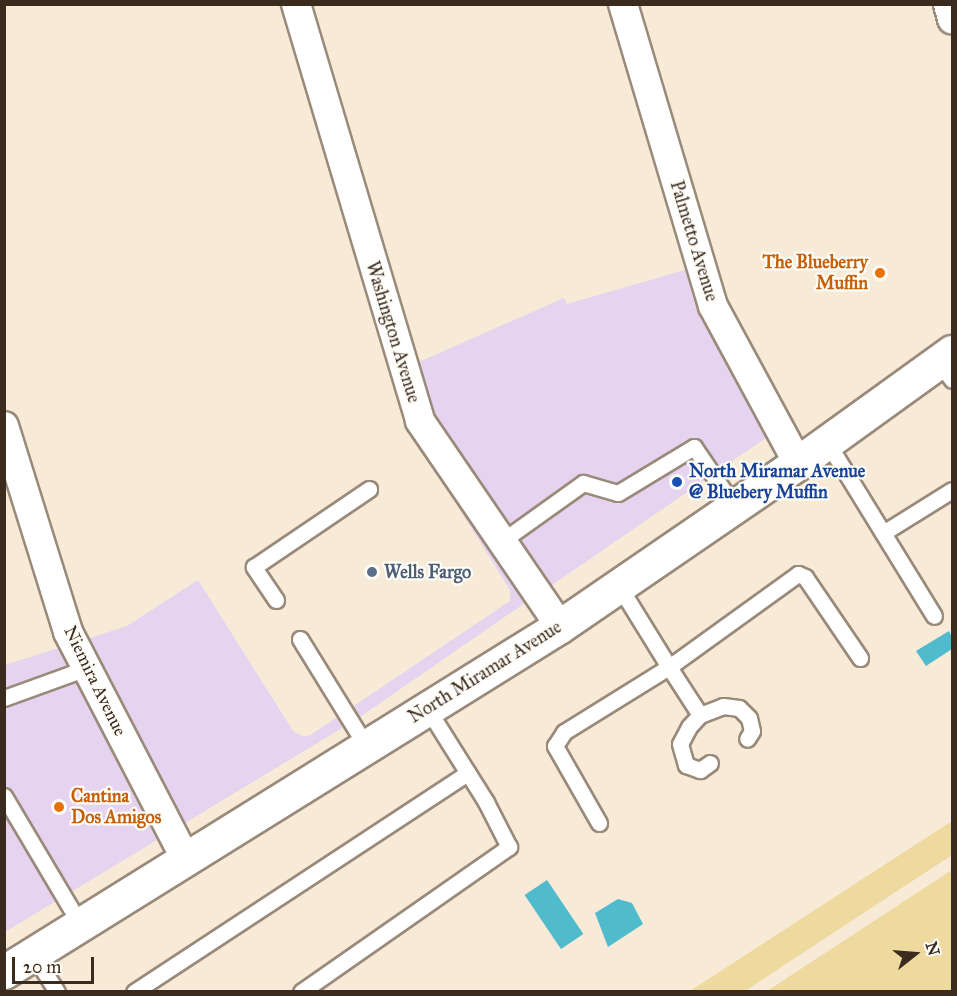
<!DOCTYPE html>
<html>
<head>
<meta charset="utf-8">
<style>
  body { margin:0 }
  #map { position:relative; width:957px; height:996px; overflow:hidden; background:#f7ead7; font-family:"IM FELL Great Primer",serif }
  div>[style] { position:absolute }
  .built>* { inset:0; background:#e6d3f0 }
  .sand>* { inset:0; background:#eeda9e }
  .water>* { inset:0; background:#50bbcc; transform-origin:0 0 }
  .roads { filter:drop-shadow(2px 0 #998a7a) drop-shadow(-2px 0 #998a7a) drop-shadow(0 2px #998a7a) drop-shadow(0 -2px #998a7a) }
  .lane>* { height:15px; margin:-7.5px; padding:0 7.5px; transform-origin:7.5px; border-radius:7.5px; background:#fff }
  .street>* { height:28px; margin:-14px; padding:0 14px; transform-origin:14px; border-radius:14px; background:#fff }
  .primary>* { height:33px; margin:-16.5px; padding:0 16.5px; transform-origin:16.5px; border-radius:16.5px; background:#fff }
  .dots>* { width:16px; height:16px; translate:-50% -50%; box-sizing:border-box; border:3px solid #fdfcf7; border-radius:50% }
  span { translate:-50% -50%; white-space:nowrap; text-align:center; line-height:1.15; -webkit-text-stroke:4.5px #fdfcf7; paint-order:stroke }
  .street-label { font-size:18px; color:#3b2a1e }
  .food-label { font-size:18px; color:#c56008; font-weight:700 }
  .right { translate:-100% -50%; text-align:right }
  .left { translate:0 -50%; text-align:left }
  .transit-label { font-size:18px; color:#164399; font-weight:700 }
  .service-label { font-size:18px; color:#4e5e75; font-weight:700 }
  .frame { position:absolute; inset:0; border:6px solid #3b2a1e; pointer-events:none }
  .north { position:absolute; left:885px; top:924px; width:60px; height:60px; -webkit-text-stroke:4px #fdfcf7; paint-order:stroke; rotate:73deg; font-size:16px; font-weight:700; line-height:24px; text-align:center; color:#3b2a1e }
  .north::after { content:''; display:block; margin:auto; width:21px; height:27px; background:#3b2a1e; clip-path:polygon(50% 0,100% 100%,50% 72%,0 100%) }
  .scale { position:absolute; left:12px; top:957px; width:82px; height:27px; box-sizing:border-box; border:3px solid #3b2a1e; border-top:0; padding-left:8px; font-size:18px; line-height:21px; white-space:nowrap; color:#3b2a1e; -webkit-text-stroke:4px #fdfcf7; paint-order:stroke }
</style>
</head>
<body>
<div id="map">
  <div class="built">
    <div style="clip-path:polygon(685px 270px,698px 313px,766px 438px,552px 585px,434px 415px,419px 362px,564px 298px,567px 304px)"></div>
    <div style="clip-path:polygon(447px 489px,525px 603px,357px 719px,185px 823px,90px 638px,127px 626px,198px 580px,293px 731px,304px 737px,312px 734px,510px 601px,510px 590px)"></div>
    <div style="clip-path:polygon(59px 648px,157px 840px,5px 932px,5px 665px)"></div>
  </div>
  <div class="sand">
    <div style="clip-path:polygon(952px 821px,952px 855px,745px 991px,690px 991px)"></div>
    <div style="clip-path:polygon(952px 870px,952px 991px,767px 991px)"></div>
  </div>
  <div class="water">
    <div style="clip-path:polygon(949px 631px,952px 637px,952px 649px,926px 666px,916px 651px)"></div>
    <div style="left:547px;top:880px;width:65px;height:27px;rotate:56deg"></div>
    <div style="clip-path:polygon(618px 899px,632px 903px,643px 924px,608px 947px,595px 913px)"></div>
  </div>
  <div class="roads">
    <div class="lane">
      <div style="left:939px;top:362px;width:22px;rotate:54deg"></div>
      <div style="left:827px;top:442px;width:204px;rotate:58.4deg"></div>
      <div style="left:883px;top:533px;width:81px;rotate:-31.9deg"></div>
      <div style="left:502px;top:541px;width:100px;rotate:-35.6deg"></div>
      <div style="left:583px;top:483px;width:36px;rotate:16deg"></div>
      <div style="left:618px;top:493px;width:89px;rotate:-31.2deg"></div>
      <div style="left:694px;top:447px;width:71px;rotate:55.9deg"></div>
      <div style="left:619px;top:586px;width:95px;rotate:58.3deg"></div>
      <div style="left:669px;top:667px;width:159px;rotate:-35.8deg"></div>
      <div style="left:798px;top:574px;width:8px;rotate:23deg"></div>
      <div style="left:805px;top:577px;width:98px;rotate:55.8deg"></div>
      <div style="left:276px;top:600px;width:40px;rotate:-124deg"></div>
      <div style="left:254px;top:567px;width:139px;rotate:-34.1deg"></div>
      <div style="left:300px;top:639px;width:126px;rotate:58.3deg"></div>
      <div style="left:4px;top:698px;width:88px;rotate:-19.9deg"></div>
      <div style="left:700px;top:715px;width:25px;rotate:-21deg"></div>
      <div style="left:723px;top:706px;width:16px;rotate:7deg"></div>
      <div style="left:739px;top:708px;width:14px;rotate:45deg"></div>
      <div style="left:749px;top:718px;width:13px;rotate:77deg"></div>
      <div style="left:752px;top:731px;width:9px;rotate:122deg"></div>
      <div style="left:4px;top:796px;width:149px;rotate:59.3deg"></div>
      <div style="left:599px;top:823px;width:89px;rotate:-119.7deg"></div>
      <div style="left:555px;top:746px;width:17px;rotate:-57deg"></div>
      <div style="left:564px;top:732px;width:123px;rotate:-31.8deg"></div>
      <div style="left:669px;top:667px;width:57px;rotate:57.1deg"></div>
      <div style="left:700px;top:715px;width:16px;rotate:133deg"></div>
      <div style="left:689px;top:727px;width:19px;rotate:118deg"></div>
      <div style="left:680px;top:744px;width:22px;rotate:74deg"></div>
      <div style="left:686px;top:765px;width:15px;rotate:20deg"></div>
      <div style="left:700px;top:770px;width:12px;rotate:-35deg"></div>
      <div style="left:33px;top:954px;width:45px;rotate:57.7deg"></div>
      <div style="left:134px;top:992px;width:399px;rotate:-33.3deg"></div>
      <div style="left:301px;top:992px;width:254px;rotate:-34.9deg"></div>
      <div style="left:509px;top:847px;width:51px;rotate:-117.1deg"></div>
      <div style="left:486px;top:802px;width:111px;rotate:-122.1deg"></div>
    </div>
    <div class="street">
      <div style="left:296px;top:4px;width:435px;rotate:73.4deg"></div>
      <div style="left:420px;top:421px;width:248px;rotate:55.7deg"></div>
      <div style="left:623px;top:4px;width:315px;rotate:73.4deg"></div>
      <div style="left:713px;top:306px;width:179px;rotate:61.6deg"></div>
      <div style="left:948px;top:4px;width:16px;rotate:75deg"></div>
      <div style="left:4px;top:426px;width:216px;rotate:72.7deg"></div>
      <div style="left:68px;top:632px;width:254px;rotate:62.6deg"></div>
    </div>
    <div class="primary">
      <div style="left:4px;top:972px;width:655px;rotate:-31.89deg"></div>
      <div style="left:560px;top:626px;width:288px;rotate:-34.4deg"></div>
      <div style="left:798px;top:463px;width:190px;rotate:-35.8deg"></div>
    </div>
  </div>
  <div class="dots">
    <div style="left:880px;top:273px;background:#e8710a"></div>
    <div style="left:677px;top:482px;background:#1a4fb4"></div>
    <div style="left:372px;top:572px;background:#5c6f8a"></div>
    <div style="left:59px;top:807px;background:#e8710a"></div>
  </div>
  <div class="street-label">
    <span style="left:694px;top:241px;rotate:73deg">Palmetto Avenue</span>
    <span style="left:393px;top:332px;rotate:73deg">Washington Avenue</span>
    <span style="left:485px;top:672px;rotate:-32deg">North Miramar Avenue</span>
    <span style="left:95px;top:681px;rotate:64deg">Niemira Avenue</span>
  </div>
  <div class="food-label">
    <span class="right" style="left:868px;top:273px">The Blueberry<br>Muffin</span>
    <span class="left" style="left:71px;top:807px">Cantina<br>Dos Amigos</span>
  </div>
  <div class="transit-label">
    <span class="left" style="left:689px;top:482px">North Miramar Avenue<br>@ Bluebery Muffin</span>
  </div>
  <div class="service-label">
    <span class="left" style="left:384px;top:572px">Wells Fargo</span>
  </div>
  <div class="frame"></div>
  <div class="north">N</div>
  <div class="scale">20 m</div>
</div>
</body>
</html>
